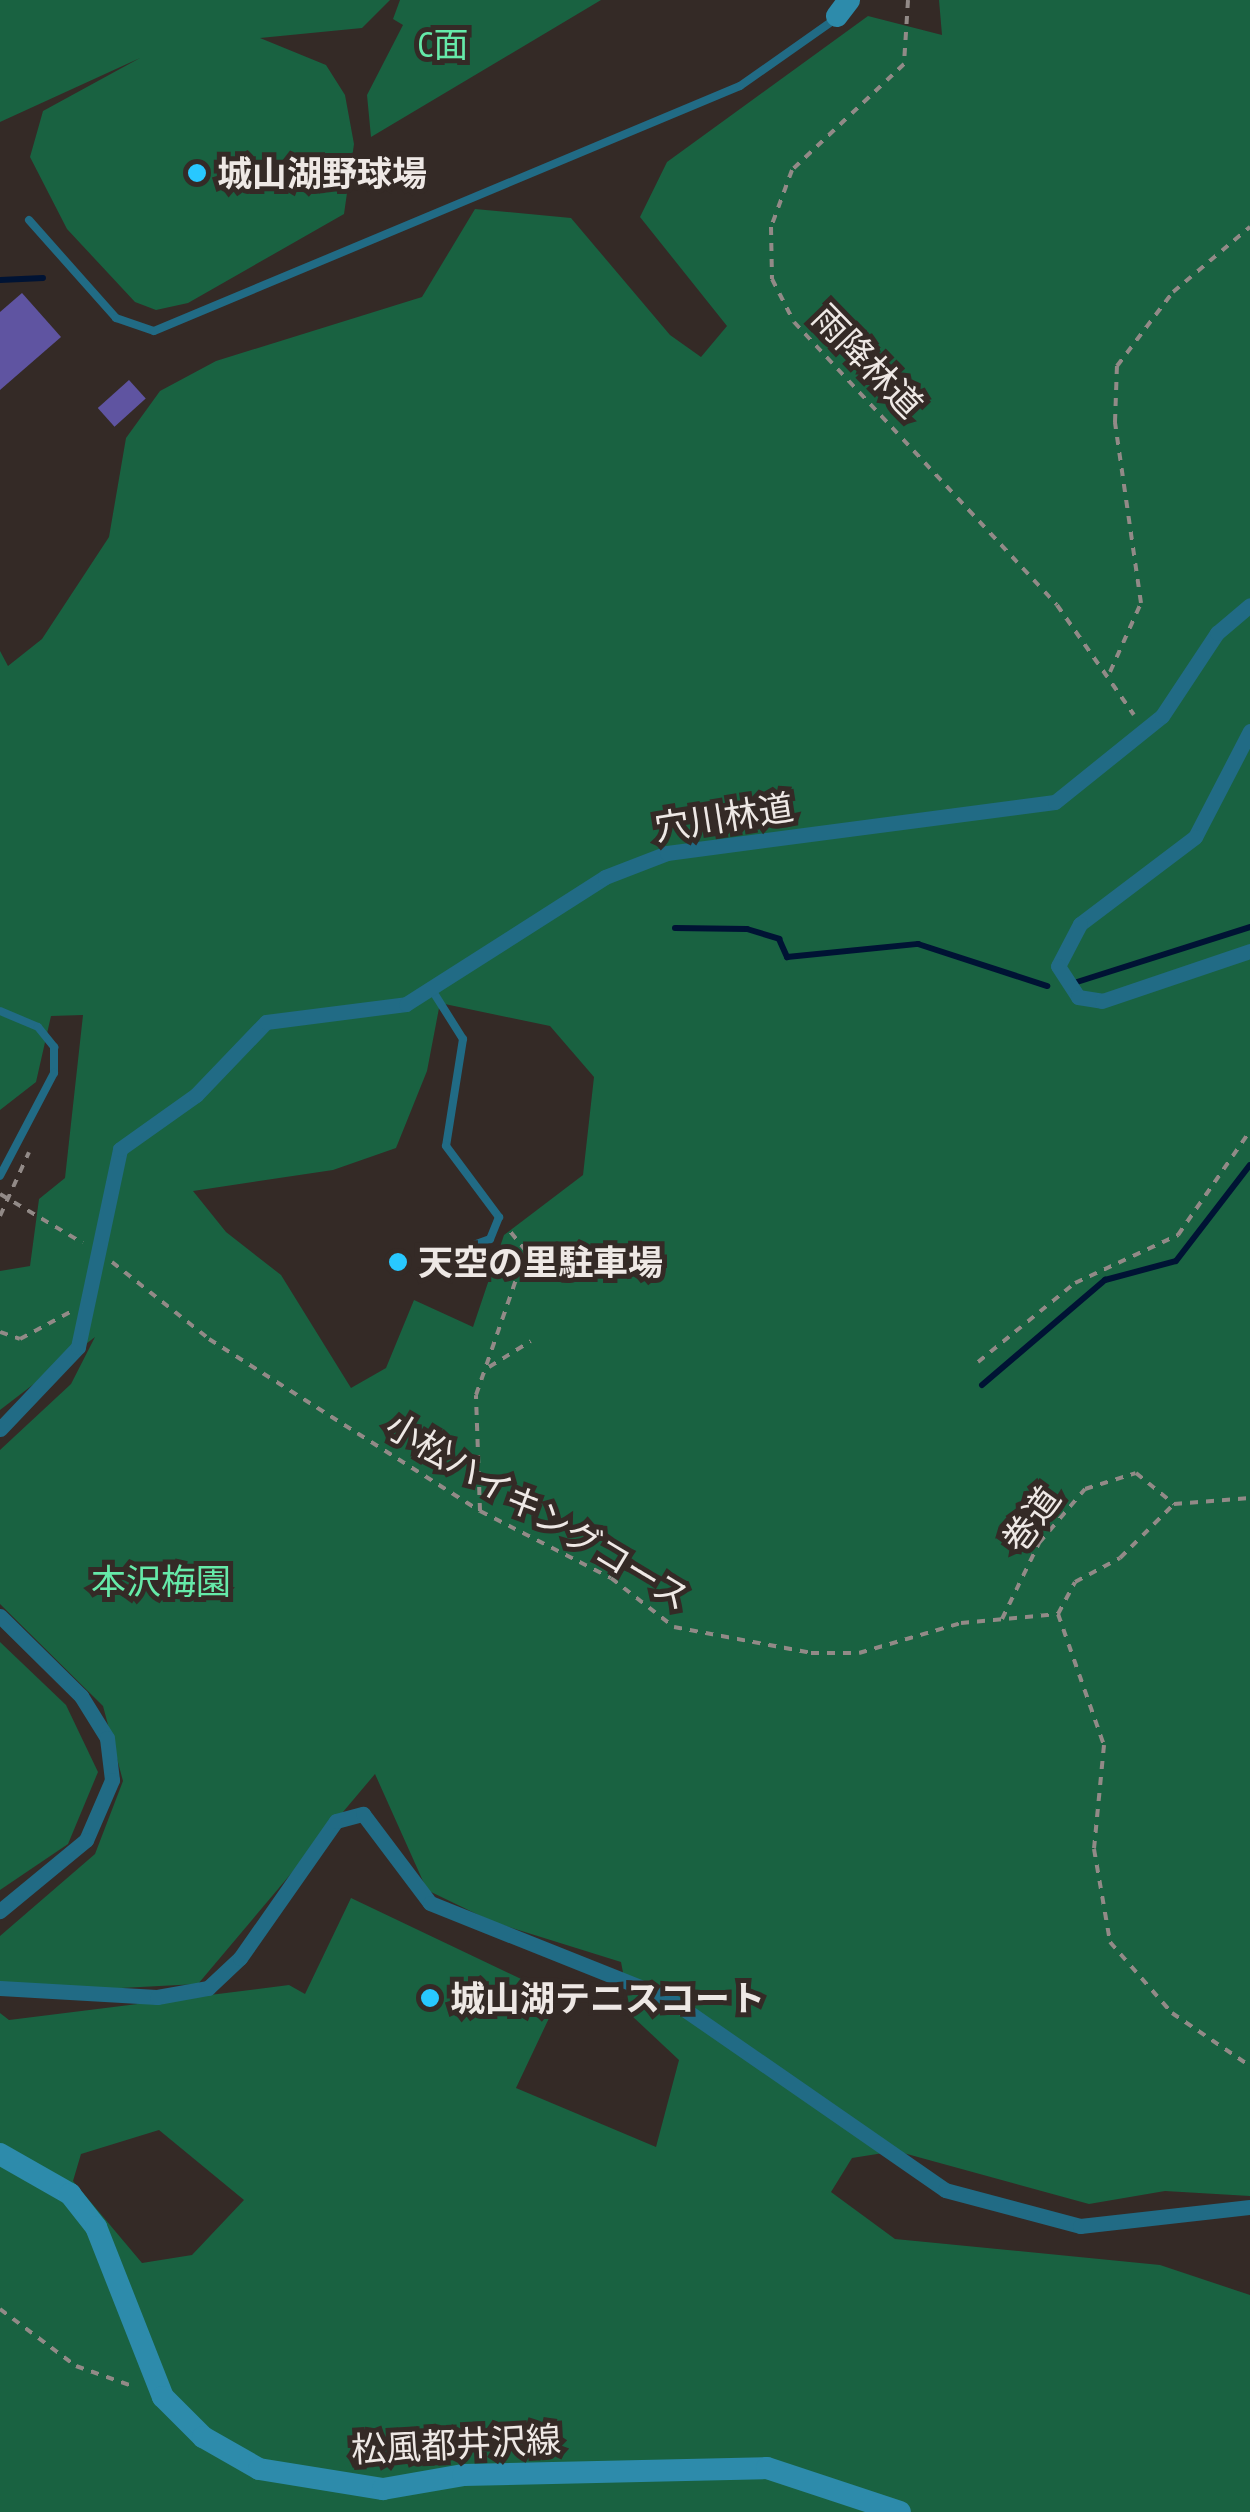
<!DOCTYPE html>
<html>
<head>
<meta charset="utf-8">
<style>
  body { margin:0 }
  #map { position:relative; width:1250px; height:2512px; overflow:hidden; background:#342a26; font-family:"PT Sans Narrow","Noto Sans JP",sans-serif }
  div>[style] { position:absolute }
  .green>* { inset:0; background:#196241 }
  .stream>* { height:6px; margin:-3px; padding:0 3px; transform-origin:3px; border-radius:3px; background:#001334 }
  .building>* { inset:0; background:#5f54a1; transform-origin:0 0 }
  .path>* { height:4px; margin-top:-2px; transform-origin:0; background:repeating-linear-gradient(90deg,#928a87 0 8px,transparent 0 16px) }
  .lane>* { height:8px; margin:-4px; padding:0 4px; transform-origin:4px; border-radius:4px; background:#216b85 }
  .street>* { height:15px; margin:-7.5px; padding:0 7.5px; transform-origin:7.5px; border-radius:7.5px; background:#216b85 }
  .secondary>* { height:22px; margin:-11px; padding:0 11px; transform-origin:11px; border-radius:11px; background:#2d8bab }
  .dots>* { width:28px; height:28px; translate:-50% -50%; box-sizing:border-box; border:5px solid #342a26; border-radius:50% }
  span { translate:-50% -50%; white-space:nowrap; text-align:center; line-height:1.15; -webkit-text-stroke:10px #342a26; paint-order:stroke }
  .park-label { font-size:35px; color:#65eaa9 }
  .poi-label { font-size:35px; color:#eee8e5; font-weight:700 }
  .left { translate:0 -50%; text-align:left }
  .street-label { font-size:35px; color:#eee8e5 }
</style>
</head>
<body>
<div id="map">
  <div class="green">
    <div style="clip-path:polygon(0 0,390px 0,362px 28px,260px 38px,326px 65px,345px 95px,354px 144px,344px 214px,188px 303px,156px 310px,135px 302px,67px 229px,30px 157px,43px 111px,140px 58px,0 122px)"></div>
    <div style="clip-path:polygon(400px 0,601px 0,371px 137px,367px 95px,403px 25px,393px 19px)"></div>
    <div style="clip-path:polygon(evenodd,939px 0,1250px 0,1250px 2196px,1165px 2191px,1089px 2204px,896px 2151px,852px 2158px,831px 2192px,895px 2239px,1160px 2265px,1250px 2295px,1250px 2512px,0 2512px,0 2013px,9px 2020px,289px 1985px,305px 1994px,351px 1898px,559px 1997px,516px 2088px,656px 2147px,679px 2060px,631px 2015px,621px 1962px,493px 1922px,427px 1890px,375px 1774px,198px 1984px,25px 1993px,0 1984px,0 1936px,95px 1854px,123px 1781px,103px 1706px,0 1604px,0 1450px,71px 1384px,95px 1337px,0 1410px,0 1271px,30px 1266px,39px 1199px,65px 1178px,83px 1015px,51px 1016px,36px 1082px,0 1110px,0 651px,8px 666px,42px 639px,109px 537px,126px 438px,160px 391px,216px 361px,422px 297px,475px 209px,571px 218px,670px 335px,701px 357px,727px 326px,640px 217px,667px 162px,868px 16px,942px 35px,939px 0,440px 1003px,550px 1026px,594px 1077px,583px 1175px,504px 1235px,473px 1327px,414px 1300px,386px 1368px,351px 1388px,281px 1275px,226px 1232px,193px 1191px,333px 1170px,396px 1148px,427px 1071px,440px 1003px,939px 0,159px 2130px,244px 2200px,192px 2255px,142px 2263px,73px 2181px,81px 2154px,159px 2130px)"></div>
    <div style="clip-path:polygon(0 1642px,66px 1705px,98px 1772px,68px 1844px,0 1890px)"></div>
  </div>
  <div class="stream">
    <div style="left:0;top:280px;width:43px;rotate:-2.7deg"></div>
    <div style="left:675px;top:928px;width:72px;rotate:0.8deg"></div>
    <div style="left:747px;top:929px;width:34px;rotate:17deg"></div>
    <div style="left:779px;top:939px;width:20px;rotate:66deg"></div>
    <div style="left:787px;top:957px;width:132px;rotate:-5.7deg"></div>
    <div style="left:918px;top:944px;width:136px;rotate:18deg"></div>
    <div style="left:1077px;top:982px;width:182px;rotate:-17.6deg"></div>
    <div style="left:982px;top:1385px;width:162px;rotate:-40.5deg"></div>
    <div style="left:1105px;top:1280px;width:73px;rotate:-15deg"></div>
    <div style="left:1176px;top:1261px;width:121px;rotate:-52.4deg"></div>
  </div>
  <div class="building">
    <div style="clip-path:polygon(22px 293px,61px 337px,0 390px,0 312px)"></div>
    <div style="left:129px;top:380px;width:25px;height:42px;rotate:48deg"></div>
  </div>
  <div class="path">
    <div style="left:908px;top:0;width:64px;rotate:93.6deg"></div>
    <div style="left:904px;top:64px;width:154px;rotate:136.6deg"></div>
    <div style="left:792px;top:170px;width:61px;rotate:110.2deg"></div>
    <div style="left:771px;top:227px;width:52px;rotate:88.9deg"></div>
    <div style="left:772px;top:279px;width:48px;rotate:62.9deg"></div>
    <div style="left:794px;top:322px;width:386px;rotate:47.1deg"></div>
    <div style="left:1057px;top:605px;width:134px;rotate:55deg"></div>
    <div style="left:1110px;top:672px;width:76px;rotate:-65.8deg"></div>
    <div style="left:1141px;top:603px;width:183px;rotate:-98.2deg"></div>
    <div style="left:1115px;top:422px;width:56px;rotate:-88deg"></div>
    <div style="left:1117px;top:366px;width:93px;rotate:-52.9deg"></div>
    <div style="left:1173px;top:292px;width:101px;rotate:-40.2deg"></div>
    <div style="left:0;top:1194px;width:96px;rotate:30.6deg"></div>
    <div style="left:0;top:1216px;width:70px;rotate:-65.6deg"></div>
    <div style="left:112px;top:1262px;width:124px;rotate:38.4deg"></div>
    <div style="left:209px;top:1339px;width:321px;rotate:32.4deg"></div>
    <div style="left:480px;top:1511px;width:147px;rotate:27.1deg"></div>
    <div style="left:611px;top:1578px;width:80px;rotate:37.9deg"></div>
    <div style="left:674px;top:1627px;width:139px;rotate:10.7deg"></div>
    <div style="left:811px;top:1653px;width:48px"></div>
    <div style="left:859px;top:1653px;width:106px;rotate:-16.4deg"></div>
    <div style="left:961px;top:1623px;width:97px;rotate:-5.3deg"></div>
    <div style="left:0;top:1332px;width:21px;rotate:19deg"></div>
    <div style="left:20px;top:1339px;width:57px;rotate:-28.4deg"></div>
    <div style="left:978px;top:1362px;width:125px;rotate:-39.2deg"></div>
    <div style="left:1075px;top:1283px;width:114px;rotate:-25deg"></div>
    <div style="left:1178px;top:1235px;width:126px;rotate:-55.3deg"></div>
    <div style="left:489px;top:1367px;width:49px;rotate:-31.8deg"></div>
    <div style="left:480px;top:1511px;width:116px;rotate:-92deg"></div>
    <div style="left:476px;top:1395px;width:152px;rotate:-70.9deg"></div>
    <div style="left:526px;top:1251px;width:28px;rotate:-129deg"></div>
    <div style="left:1058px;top:1614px;width:139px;rotate:70.7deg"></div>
    <div style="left:1104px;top:1745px;width:104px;rotate:95.5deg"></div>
    <div style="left:1094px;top:1849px;width:94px;rotate:80.2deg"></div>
    <div style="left:1110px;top:1942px;width:94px;rotate:48.9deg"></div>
    <div style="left:1172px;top:2013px;width:94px;rotate:34.2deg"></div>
    <div style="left:1058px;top:1614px;width:36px;rotate:-62deg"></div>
    <div style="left:1075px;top:1582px;width:51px;rotate:-28.1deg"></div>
    <div style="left:1120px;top:1558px;width:76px;rotate:-45deg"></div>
    <div style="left:1174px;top:1504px;width:76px;rotate:-4.5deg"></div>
    <div style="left:1002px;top:1619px;width:85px;rotate:-64deg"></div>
    <div style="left:1039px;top:1543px;width:71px;rotate:-49.6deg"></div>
    <div style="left:1085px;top:1489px;width:53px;rotate:-17.4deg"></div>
    <div style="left:1136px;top:1473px;width:49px;rotate:39.2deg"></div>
    <div style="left:0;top:2309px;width:95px;rotate:36.9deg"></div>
    <div style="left:76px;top:2366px;width:63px;rotate:19.6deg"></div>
  </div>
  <div class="lane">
    <div style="left:29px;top:220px;width:131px;rotate:48.4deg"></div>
    <div style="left:116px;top:318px;width:40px;rotate:18.9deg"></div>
    <div style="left:154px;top:331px;width:635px;rotate:-22.69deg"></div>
    <div style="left:740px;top:86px;width:115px;rotate:-35.1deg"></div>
    <div style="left:432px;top:990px;width:58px;rotate:57.7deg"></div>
    <div style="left:463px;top:1039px;width:108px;rotate:99deg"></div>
    <div style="left:446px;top:1146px;width:89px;rotate:53.3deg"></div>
    <div style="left:499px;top:1217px;width:24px;rotate:112deg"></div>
    <div style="left:490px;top:1239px;width:47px;rotate:160deg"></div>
    <div style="left:0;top:1011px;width:41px;rotate:22.8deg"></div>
    <div style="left:38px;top:1027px;width:26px;rotate:51deg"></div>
    <div style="left:54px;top:1047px;width:26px;rotate:90deg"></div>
    <div style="left:54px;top:1073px;width:116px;rotate:117.7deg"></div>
  </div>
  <div class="street">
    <div style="left:1250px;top:731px;width:119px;rotate:117.4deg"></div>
    <div style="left:1195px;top:837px;width:144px;rotate:142.9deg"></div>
    <div style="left:1080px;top:924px;width:47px;rotate:117.6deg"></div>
    <div style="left:1058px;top:966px;width:37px;rotate:57deg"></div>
    <div style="left:1078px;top:997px;width:24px;rotate:9deg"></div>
    <div style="left:1102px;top:1001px;width:156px;rotate:-18.7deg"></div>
    <div style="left:0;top:1429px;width:113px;rotate:-46.4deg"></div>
    <div style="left:78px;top:1347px;width:202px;rotate:-78deg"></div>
    <div style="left:120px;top:1149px;width:93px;rotate:-35.4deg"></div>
    <div style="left:196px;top:1095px;width:101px;rotate:-46.2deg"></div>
    <div style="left:266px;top:1022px;width:141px;rotate:-7.3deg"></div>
    <div style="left:406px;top:1004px;width:236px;rotate:-32.5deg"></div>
    <div style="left:605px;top:877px;width:66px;rotate:-21.2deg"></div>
    <div style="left:667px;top:853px;width:391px;rotate:-7.5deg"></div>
    <div style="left:1055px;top:802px;width:137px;rotate:-38.8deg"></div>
    <div style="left:1162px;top:716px;width:100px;rotate:-56.5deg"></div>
    <div style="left:1217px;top:633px;width:43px;rotate:-40.3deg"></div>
    <div style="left:0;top:1616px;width:114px;rotate:44.6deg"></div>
    <div style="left:81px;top:1696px;width:49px;rotate:58.2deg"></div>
    <div style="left:107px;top:1738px;width:42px;rotate:83.2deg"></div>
    <div style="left:112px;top:1780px;width:65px;rotate:113.4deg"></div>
    <div style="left:86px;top:1840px;width:112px;rotate:140.5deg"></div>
    <div style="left:0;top:1988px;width:157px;rotate:3.3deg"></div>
    <div style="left:157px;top:1997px;width:52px;rotate:-10deg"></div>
    <div style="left:208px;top:1988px;width:44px;rotate:-43.2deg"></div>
    <div style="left:240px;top:1958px;width:167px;rotate:-55deg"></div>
    <div style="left:336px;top:1821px;width:28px;rotate:-15deg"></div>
    <div style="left:363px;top:1814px;width:111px;rotate:53deg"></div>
    <div style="left:430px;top:1903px;width:256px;rotate:21.8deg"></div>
    <div style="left:668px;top:1998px;width:337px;rotate:34.7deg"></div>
    <div style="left:945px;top:2190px;width:140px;rotate:14.9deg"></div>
    <div style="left:1080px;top:2226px;width:171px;rotate:-6.4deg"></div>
  </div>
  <div class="secondary">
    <div style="left:837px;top:16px;width:20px;rotate:-53deg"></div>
    <div style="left:0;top:2154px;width:81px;rotate:29.7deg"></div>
    <div style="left:70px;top:2194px;width:42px;rotate:51.8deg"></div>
    <div style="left:96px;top:2227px;width:183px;rotate:68.5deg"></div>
    <div style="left:163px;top:2397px;width:57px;rotate:45deg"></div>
    <div style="left:203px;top:2437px;width:64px;rotate:29.7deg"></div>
    <div style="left:259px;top:2469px;width:126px;rotate:9.2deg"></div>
    <div style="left:383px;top:2489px;width:81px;rotate:-9.9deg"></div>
    <div style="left:463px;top:2475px;width:304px;rotate:-1.3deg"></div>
    <div style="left:767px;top:2468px;width:140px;rotate:18.3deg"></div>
  </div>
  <div class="dots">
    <div style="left:197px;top:173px;background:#28c8ff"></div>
    <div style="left:398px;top:1262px;background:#28c8ff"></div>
    <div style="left:430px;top:1998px;background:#28c8ff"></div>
  </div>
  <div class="park-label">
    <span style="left:443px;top:44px">C面</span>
    <span style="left:161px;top:1581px">本沢梅園</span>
  </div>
  <div class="poi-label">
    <span class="left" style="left:217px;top:173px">城山湖野球場</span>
    <span class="left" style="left:418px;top:1262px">天空の里駐車場</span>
    <span class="left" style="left:450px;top:1998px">城山湖テニスコート</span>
  </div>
  <div class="street-label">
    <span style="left:868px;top:361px;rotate:46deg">雨降林道</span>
    <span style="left:724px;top:817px;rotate:-9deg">穴川林道</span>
    <span style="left:538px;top:1511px;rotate:31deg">小松ハイキングコース</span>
    <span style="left:1031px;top:1519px;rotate:-54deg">巻道</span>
    <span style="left:456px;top:2444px;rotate:-3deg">松風都井沢線</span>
  </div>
</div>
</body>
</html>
